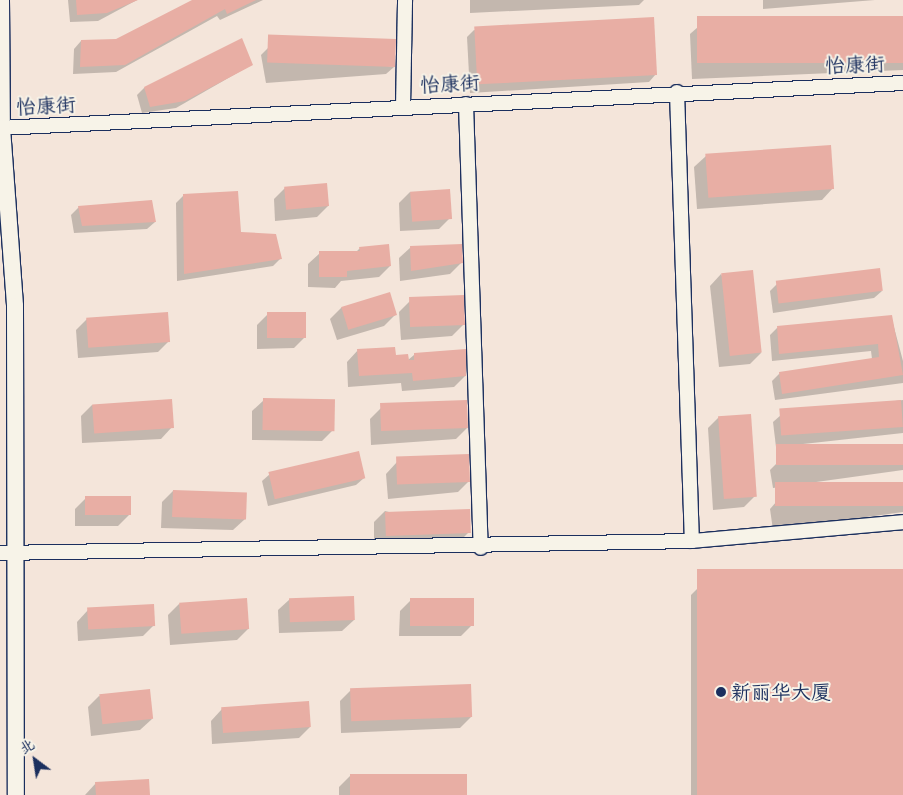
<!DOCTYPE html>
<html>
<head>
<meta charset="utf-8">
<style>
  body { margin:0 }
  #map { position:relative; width:903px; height:795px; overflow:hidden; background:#f4e5da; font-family:Caveat,"LXGW WenKai TC",sans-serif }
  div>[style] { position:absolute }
  .shadow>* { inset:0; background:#0003 }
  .building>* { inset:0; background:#e8aea4; transform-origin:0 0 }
  .roads { filter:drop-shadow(1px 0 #1b2f5e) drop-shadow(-1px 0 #1b2f5e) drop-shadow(0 1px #1b2f5e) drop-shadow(0 -1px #1b2f5e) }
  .minor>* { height:14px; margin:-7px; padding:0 7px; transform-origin:7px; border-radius:7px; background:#f7f3e8 }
  .major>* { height:16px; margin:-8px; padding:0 8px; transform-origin:8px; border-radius:8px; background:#f7f3e8 }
  .dots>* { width:14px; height:14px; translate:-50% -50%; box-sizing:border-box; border:2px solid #f7f3e8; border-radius:50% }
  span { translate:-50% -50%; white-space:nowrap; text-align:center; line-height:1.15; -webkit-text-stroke:4px #f7f3e8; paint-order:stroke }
  .street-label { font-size:20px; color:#1b2f5e }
  .poi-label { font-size:20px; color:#1b2f5e }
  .left { translate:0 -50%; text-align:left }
  .north { position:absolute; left:10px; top:735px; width:50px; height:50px; -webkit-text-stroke:4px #f7f3e8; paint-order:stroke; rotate:329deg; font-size:14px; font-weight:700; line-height:20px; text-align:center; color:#1b2f5e }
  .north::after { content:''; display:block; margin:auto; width:18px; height:22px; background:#1b2f5e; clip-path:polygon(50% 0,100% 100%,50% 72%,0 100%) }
</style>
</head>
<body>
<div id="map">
  <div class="shadow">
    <div style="clip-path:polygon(68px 0,137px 0,98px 21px,70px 22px)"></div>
    <div style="clip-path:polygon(194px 0,263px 0,220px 20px,217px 16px,116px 72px,73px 74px,74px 49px,81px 41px,117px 40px)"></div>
    <div style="clip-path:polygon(470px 0,644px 0,639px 5px,470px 13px)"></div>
    <div style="clip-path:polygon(763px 0,875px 0,763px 9px)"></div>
    <div style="clip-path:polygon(903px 17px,903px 70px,692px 79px,690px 34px,698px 27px)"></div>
    <div style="clip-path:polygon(474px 30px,656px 74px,649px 82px,470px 93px,467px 37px)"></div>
    <div style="clip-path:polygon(269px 47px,394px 67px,386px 74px,266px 83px,261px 55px)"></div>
    <div style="clip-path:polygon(251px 65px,176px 108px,142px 113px,137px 95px,144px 88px)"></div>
    <div style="clip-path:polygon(706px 156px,833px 188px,822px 200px,697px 209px,694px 167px)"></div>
    <div style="clip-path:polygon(285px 188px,328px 206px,317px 217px,275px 221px,274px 199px)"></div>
    <div style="clip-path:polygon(410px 192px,450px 218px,439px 229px,400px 231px,399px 203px)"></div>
    <div style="clip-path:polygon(184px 195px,240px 233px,280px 259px,273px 266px,177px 281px,176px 203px)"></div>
    <div style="clip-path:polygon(79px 207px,155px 222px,147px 229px,74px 233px,71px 215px)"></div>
    <div style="clip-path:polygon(411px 247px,461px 263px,450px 274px,400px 281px,399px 258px)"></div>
    <div style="clip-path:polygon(360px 248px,390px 266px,379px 277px,341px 281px,335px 288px,308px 287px,308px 264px,320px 253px,355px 253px)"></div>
    <div style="clip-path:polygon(721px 274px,761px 353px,750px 364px,719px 367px,710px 286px)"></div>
    <div style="clip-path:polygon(777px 284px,882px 291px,874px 298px,773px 313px,770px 291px)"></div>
    <div style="clip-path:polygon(410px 301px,463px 325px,452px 336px,401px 340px,399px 312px)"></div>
    <div style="clip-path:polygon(342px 307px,395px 315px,384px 326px,337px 340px,330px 319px)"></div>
    <div style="clip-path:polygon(268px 314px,305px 337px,294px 348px,257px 349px,257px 325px)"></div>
    <div style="clip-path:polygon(891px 316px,903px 361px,903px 383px,775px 400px,772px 381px,780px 373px,872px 359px,871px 351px,772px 361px,770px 335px,777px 328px)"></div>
    <div style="clip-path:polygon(87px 319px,169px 341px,158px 352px,78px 358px,76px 330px)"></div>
    <div style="clip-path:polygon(358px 350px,408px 360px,414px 355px,465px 376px,454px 387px,402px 391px,401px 383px,348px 387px,347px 362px)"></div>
    <div style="clip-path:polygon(264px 400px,333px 430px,322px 441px,252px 440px,252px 411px)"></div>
    <div style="clip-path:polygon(903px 400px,903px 433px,776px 447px,773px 422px,781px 415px)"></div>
    <div style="clip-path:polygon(92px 405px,172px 427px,161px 439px,82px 443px,81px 416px)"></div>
    <div style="clip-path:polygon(381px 408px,467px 428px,456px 439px,371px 445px,370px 419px)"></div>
    <div style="clip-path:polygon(719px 417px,755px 496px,744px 507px,713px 510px,708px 428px)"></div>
    <div style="clip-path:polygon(903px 446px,903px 470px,773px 488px,770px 470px,778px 462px)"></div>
    <div style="clip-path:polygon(397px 462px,469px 481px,458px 492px,388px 499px,386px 474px)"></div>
    <div style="clip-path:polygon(270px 474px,364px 478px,356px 485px,268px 506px,262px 481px)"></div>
    <div style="clip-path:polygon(903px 483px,903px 512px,773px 530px,770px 509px,777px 501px)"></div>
    <div style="clip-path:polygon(173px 491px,245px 519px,233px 530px,161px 528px,162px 502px)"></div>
    <div style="clip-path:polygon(86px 498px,129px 515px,118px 526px,75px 526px,75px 509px)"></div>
    <div style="clip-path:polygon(385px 511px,469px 532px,458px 543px,374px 544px,374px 522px)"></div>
    <div style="clip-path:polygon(903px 570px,903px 795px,691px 795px,691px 595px,698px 588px)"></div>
    <div style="clip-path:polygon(290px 599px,354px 620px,342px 631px,279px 633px,278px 610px)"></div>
    <div style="clip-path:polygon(411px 600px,472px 625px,461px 636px,399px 636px,400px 611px)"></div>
    <div style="clip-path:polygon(179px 604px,248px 629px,237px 640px,170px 645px,168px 615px)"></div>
    <div style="clip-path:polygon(88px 610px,154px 625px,143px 636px,78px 641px,77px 622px)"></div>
    <div style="clip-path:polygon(351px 690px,471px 717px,460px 728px,341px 733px,340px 701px)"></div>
    <div style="clip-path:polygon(99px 696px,152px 719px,140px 730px,91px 736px,88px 707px)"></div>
    <div style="clip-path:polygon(222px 709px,310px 727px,299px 738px,212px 744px,211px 721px)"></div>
    <div style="clip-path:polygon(350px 776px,465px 795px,339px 795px,339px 787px)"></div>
    <div style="clip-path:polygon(96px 783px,149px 795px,85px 795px)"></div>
  </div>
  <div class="building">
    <div style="clip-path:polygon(76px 0,138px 0,107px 13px,77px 15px)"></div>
    <div style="clip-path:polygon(192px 0,256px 0,227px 14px,225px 9px,125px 65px,80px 67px,81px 40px,116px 39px)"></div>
    <div style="left:903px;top:16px;width:47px;height:206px;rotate:90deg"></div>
    <div style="left:654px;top:17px;width:58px;height:180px;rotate:87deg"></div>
    <div style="clip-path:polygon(242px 38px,253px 65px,185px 101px,150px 107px,144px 87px)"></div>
    <div style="left:396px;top:39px;width:28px;height:128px;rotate:92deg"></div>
    <div style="left:831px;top:145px;width:44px;height:126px;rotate:86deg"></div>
    <div style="left:327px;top:183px;width:23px;height:43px;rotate:85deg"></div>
    <div style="left:450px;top:189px;width:30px;height:40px;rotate:86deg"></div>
    <div style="clip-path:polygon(238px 191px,241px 232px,276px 234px,282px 259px,184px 274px,183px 194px)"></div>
    <div style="clip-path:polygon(152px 200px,156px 222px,82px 226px,78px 206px)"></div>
    <div style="clip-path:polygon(389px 244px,391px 266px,347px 271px,347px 277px,319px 277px,319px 251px,360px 251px,359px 247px)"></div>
    <div style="clip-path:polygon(462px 244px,463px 263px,411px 271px,410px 246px)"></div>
    <div style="left:880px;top:268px;width:23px;height:105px;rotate:83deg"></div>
    <div style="left:753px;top:270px;width:83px;height:32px;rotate:84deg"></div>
    <div style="left:390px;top:292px;width:24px;height:51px;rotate:73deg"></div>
    <div style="left:464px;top:295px;width:30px;height:55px;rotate:88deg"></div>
    <div style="left:168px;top:312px;width:30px;height:82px;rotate:86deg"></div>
    <div style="left:267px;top:312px;width:39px;height:26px"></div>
    <div style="clip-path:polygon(892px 315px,903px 375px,782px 394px,779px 372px,879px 357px,878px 344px,779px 354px,777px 326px)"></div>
    <div style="clip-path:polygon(395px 347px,396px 355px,408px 354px,409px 360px,414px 360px,414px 353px,466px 349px,466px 376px,413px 381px,412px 373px,359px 376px,357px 349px)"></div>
    <div style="left:263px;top:398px;width:72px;height:32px;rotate:1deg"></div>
    <div style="left:172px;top:399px;width:29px;height:80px;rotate:86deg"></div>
    <div style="left:467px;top:400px;width:28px;height:87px;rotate:88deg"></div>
    <div style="left:901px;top:400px;width:27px;height:122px;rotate:86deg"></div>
    <div style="left:751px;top:414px;width:83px;height:33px;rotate:86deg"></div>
    <div style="left:903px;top:444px;width:21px;height:127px;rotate:90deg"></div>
    <div style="left:359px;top:451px;width:28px;height:93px;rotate:77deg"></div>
    <div style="left:469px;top:454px;width:28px;height:73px;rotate:88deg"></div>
    <div style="left:903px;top:482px;width:24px;height:128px;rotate:90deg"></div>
    <div style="left:173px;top:490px;width:74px;height:27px;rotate:2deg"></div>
    <div style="left:131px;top:496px;width:19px;height:46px;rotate:90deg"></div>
    <div style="left:470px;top:509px;width:24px;height:85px;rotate:88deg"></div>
    <div style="left:903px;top:569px;width:226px;height:206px;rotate:90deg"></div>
    <div style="left:354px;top:596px;width:24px;height:65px;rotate:88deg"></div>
    <div style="left:247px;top:598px;width:31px;height:68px;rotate:86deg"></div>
    <div style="left:410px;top:598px;width:64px;height:28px"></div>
    <div style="left:154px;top:604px;width:22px;height:67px;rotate:87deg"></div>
    <div style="left:471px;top:684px;width:33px;height:121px;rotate:88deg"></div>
    <div style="left:150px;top:689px;width:30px;height:51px;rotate:84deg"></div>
    <div style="left:309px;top:701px;width:26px;height:88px;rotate:86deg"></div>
    <div style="left:350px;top:774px;width:117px;height:21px"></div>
    <div style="clip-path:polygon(149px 779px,150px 795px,96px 795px,95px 782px)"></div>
  </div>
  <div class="roads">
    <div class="minor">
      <div style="left:677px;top:92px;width:449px;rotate:88.1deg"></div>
      <div style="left:466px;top:104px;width:444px;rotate:88.1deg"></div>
      <div style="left:403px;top:107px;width:107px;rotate:-88.9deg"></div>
      <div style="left:0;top:128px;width:904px;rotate:-2.85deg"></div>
      <div style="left:0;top:553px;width:692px;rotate:-0.99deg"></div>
      <div style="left:692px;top:541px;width:212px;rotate:-5.1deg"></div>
    </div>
    <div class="major">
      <div style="left:1px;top:0;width:128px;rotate:89.6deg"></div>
      <div style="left:2px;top:128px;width:178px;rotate:85.8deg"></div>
      <div style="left:15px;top:306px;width:489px;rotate:89.9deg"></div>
    </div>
  </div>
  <div class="dots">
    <div style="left:721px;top:692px;background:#1b2f5e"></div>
  </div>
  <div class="street-label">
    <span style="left:855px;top:65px;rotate:-2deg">怡康街</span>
    <span style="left:450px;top:84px;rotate:-3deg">怡康街</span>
    <span style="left:46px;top:106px;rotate:-3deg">怡康街</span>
  </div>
  <div class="poi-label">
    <span class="left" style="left:731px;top:692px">新丽华大厦</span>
  </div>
  <div class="north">北</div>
</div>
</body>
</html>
